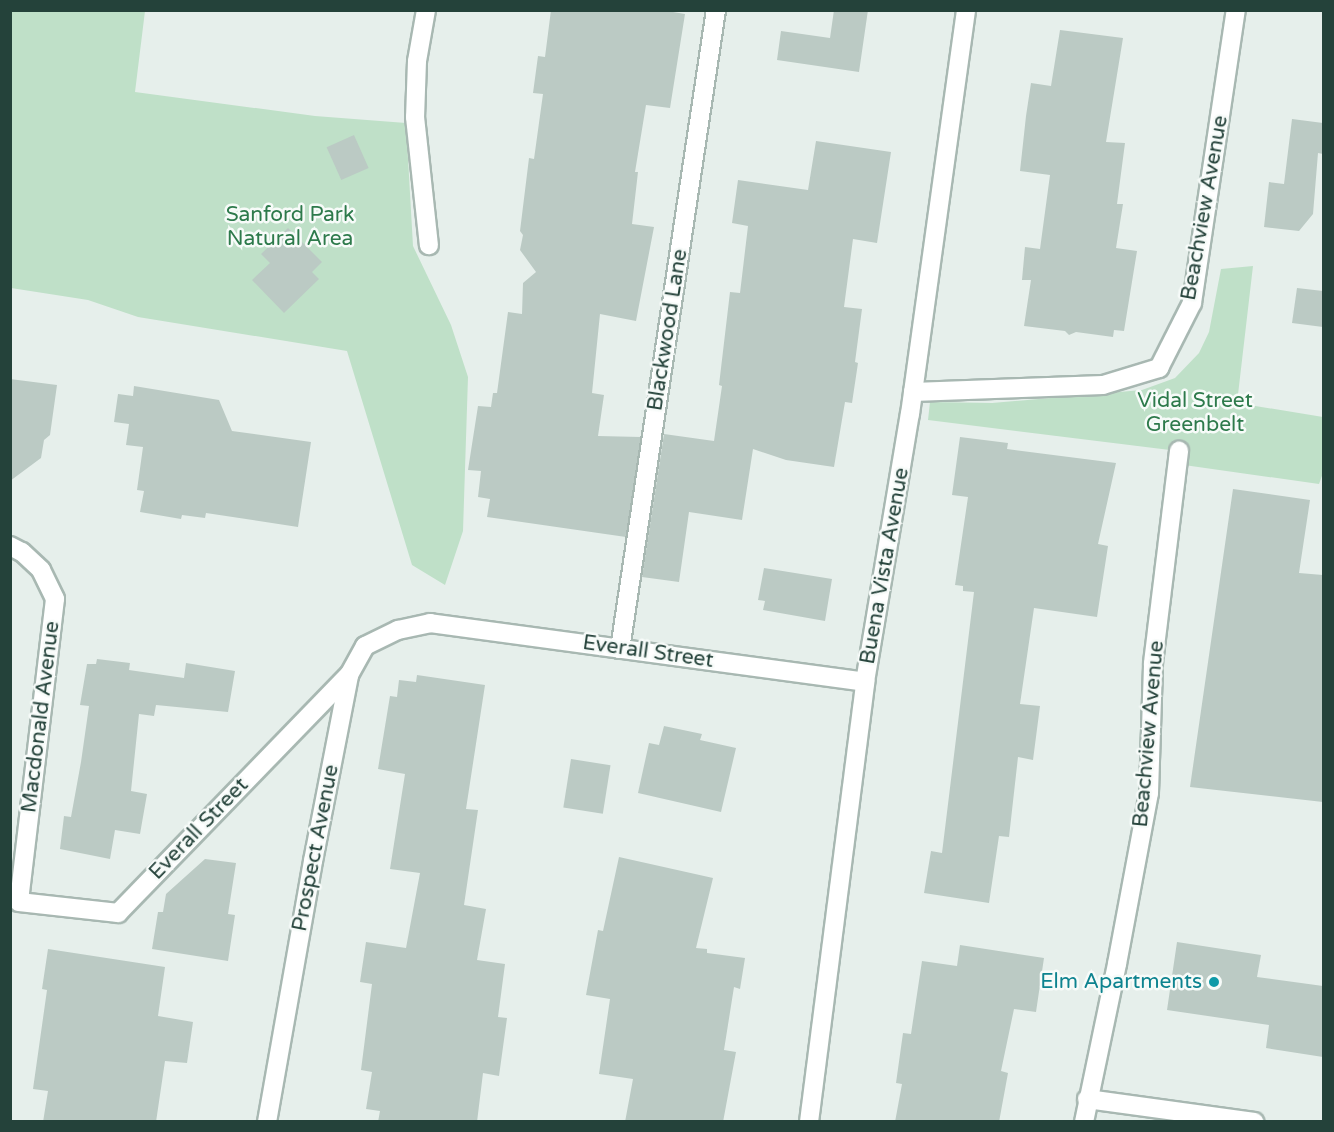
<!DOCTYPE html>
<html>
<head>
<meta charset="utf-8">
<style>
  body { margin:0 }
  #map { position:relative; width:1334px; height:1132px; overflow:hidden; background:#e6efeb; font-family:"Varela Round",sans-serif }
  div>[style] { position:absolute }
  .green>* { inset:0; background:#bfe0c8 }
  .building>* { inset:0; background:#bbcac4; transform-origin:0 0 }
  .roads { filter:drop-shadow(2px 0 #a8b8b2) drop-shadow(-2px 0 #a8b8b2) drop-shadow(0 2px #a8b8b2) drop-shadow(0 -2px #a8b8b2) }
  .street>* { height:18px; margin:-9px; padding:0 9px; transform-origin:9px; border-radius:9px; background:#fff }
  .secondary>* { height:18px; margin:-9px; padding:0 9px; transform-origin:9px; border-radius:9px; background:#fff }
  .dots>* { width:16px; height:16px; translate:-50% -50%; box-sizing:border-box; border:3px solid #f7fbf9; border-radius:50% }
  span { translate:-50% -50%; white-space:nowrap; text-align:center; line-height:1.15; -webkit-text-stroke:5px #f7fbf9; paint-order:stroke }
  .street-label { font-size:21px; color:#24423a }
  .park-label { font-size:21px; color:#2d7a4b }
  .culture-label { font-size:21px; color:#0d838f }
  .right { translate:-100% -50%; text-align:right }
  .frame { position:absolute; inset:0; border:12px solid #24423a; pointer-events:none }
</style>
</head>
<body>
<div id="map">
  <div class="green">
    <div style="clip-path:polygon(10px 11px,145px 11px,135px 92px,315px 116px,406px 123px,413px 246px,451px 325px,468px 377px,463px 531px,445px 585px,412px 565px,347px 351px,138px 317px,88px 300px,11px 288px)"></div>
    <div style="clip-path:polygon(1253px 266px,1237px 403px,1323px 417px,1323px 473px,1319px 484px,1177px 464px,1178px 451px,928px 420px,930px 402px,992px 403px,1142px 390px,1175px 378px,1199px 353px,1209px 332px,1221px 269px)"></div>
  </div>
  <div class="building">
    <div style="clip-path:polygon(551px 10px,661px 10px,685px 14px,670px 108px,646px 105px,635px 172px,638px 172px,632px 224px,654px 227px,636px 321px,600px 314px,592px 393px,604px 395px,598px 436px,641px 437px,626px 537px,487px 517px,490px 499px,478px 497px,481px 471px,468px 470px,478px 406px,491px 407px,493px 393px,497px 393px,508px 312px,522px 314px,523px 283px,536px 272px,520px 250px,523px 235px,520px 231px,529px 158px,534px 159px,543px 94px,533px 93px,538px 56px,545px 57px)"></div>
    <div style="clip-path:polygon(834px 10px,868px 10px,859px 72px,777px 60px,781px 31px,830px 38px)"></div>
    <div style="clip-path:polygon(1060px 30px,1123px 38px,1106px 142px,1125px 143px,1117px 204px,1123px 204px,1116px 248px,1137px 251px,1124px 331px,1114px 330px,1113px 337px,1076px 332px,1069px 335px,1065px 331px,1024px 326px,1031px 280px,1022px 280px,1025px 247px,1040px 249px,1050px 175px,1020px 171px,1026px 116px,1031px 83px,1051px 86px)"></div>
    <div style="clip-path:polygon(1292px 119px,1323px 123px,1323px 154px,1318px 153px,1313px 214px,1299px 231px,1264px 227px,1269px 182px,1284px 184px)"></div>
    <div style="left:354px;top:135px;width:36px;height:30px;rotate:66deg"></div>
    <div style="clip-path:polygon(816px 141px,891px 152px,877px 243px,853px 239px,844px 307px,862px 309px,855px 362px,858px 363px,852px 403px,845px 402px,834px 467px,786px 460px,753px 449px,742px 520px,689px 512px,679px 582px,642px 577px,664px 434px,714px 441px,722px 386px,719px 385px,730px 292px,740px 293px,748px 226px,732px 223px,738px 180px,808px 190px)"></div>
    <div style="clip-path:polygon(288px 228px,322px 262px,312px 272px,319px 279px,284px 313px,252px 280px,270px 263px,261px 254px)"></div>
    <div style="clip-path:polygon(1297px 288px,1323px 291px,1323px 327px,1292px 323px)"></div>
    <div style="clip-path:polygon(10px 379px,57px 385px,50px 435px,44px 440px,41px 458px,10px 481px)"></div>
    <div style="clip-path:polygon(134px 386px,219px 400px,232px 431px,311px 442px,298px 527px,206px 513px,205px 518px,182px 515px,181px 519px,140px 512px,144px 491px,137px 490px,143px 447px,126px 445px,129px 424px,114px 422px,118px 394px,133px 396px)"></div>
    <div style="clip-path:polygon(960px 437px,1008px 443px,1007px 449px,1116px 463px,1098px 544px,1108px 546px,1097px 617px,1034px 608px,1020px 704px,1040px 706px,1033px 760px,1018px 757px,1009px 837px,999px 836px,989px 903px,924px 893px,931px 851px,942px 853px,974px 592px,963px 591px,963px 586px,955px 585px,968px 497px,952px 495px)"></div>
    <div style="clip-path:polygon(1233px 489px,1310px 500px,1299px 573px,1323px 575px,1323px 802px,1190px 787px)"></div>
    <div style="clip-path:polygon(764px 568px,832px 579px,825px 621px,763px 610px,765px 601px,758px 600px)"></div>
    <div style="clip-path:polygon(97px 659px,130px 663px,129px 670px,184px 678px,186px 663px,235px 671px,228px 712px,156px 705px,154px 716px,139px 714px,131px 791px,147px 794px,140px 834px,115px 830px,110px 859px,60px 849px,64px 816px,71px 817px,81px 762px,89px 706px,80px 705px,87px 664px,96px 664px)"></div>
    <div style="clip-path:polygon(417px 675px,485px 685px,466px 809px,478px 810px,464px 905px,486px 909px,477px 960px,505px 964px,498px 1017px,507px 1018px,499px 1076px,483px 1073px,477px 1122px,378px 1122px,380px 1111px,366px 1109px,372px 1072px,361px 1070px,372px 984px,360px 982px,366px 942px,406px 948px,420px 873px,390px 869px,405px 774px,378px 769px,390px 696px,397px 697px,399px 680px,416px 682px)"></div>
    <div style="clip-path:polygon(664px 726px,702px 734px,700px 740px,736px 748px,721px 812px,638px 793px,649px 743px,659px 745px)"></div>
    <div style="left:571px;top:759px;width:40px;height:49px;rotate:9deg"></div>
    <div style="clip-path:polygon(619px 857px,713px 878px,696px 948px,707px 949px,707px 953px,745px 958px,740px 989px,734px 987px,724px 1050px,736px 1052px,723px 1122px,625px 1122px,633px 1079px,599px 1074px,610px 999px,586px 995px,598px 930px,603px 931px)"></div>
    <div style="clip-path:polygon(205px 859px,236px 863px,228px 914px,235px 915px,228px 961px,152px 949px,158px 912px,163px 912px,166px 894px)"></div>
    <div style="clip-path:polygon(1177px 942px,1261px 955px,1257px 977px,1323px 986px,1323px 1057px,1266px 1048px,1269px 1025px,1167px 1010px)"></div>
    <div style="clip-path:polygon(960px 945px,1044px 958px,1036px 1012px,1014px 1009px,1001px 1071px,1008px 1073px,999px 1122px,895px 1122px,902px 1084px,896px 1083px,903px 1033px,911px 1034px,922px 961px,957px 966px)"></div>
    <div style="clip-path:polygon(48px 949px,165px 967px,158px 1016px,193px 1022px,187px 1063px,165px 1061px,156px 1122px,43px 1122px,48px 1091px,33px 1089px,47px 990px,42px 989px)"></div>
  </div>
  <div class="roads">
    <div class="street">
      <div style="left:426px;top:10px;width:52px;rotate:100deg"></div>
      <div style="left:417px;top:61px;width:56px;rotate:92deg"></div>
      <div style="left:415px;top:117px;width:129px;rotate:83.8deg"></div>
      <div style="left:913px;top:392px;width:190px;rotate:-2.1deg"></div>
      <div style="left:1103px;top:385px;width:59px;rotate:-16.9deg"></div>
      <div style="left:1159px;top:368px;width:73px;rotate:-63.1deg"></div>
      <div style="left:1192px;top:303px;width:296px;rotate:-81.5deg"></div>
      <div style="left:10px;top:546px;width:13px;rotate:27deg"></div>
      <div style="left:22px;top:552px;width:26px;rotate:43deg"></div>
      <div style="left:41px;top:570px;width:32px;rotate:64deg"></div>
      <div style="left:55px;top:599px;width:305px;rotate:96.8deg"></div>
      <div style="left:19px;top:902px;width:100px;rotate:6.3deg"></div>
      <div style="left:118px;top:913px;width:332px;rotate:-45.9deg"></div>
      <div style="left:620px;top:649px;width:646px;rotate:-81.46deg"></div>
      <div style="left:1087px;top:1099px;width:169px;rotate:7.8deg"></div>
      <div style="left:267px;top:1122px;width:265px;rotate:-80deg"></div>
      <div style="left:313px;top:861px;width:189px;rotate:-79deg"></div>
      <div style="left:349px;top:675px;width:33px;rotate:-61deg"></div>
      <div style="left:365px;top:646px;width:37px;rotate:-26deg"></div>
      <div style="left:398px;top:630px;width:33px;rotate:-12deg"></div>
      <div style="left:430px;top:623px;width:439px;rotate:7.7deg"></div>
      <div style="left:1084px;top:1122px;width:161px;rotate:-78.2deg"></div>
      <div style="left:1117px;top:964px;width:174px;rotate:-79.4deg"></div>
      <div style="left:1149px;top:793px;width:130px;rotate:-88.2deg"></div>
      <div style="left:1153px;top:663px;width:214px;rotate:-83deg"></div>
    </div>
    <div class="secondary">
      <div style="left:809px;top:1122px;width:444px;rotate:-82.7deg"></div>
      <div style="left:865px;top:682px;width:272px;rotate:-80.5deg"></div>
      <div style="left:910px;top:414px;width:408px;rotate:-82.1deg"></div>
    </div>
  </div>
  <div class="dots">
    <div style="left:1214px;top:982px;background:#0f9aa8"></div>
  </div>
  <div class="street-label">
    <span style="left:1205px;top:208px;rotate:-80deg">Beachview Avenue</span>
    <span style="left:668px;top:330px;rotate:-81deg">Blackwood Lane</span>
    <span style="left:885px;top:566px;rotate:-80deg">Buena Vista Avenue</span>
    <span style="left:648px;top:652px;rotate:8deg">Everall Street</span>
    <span style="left:41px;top:717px;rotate:-83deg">Macdonald Avenue</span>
    <span style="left:1149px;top:734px;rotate:-85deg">Beachview Avenue</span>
    <span style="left:199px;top:829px;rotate:-46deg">Everall Street</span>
    <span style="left:316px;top:848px;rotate:-79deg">Prospect Avenue</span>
  </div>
  <div class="park-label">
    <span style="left:290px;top:227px">Sanford Park<br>Natural Area</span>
    <span style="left:1195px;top:413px">Vidal Street<br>Greenbelt</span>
  </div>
  <div class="culture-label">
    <span class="right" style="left:1202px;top:982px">Elm Apartments</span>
  </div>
  <div class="frame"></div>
</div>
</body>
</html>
